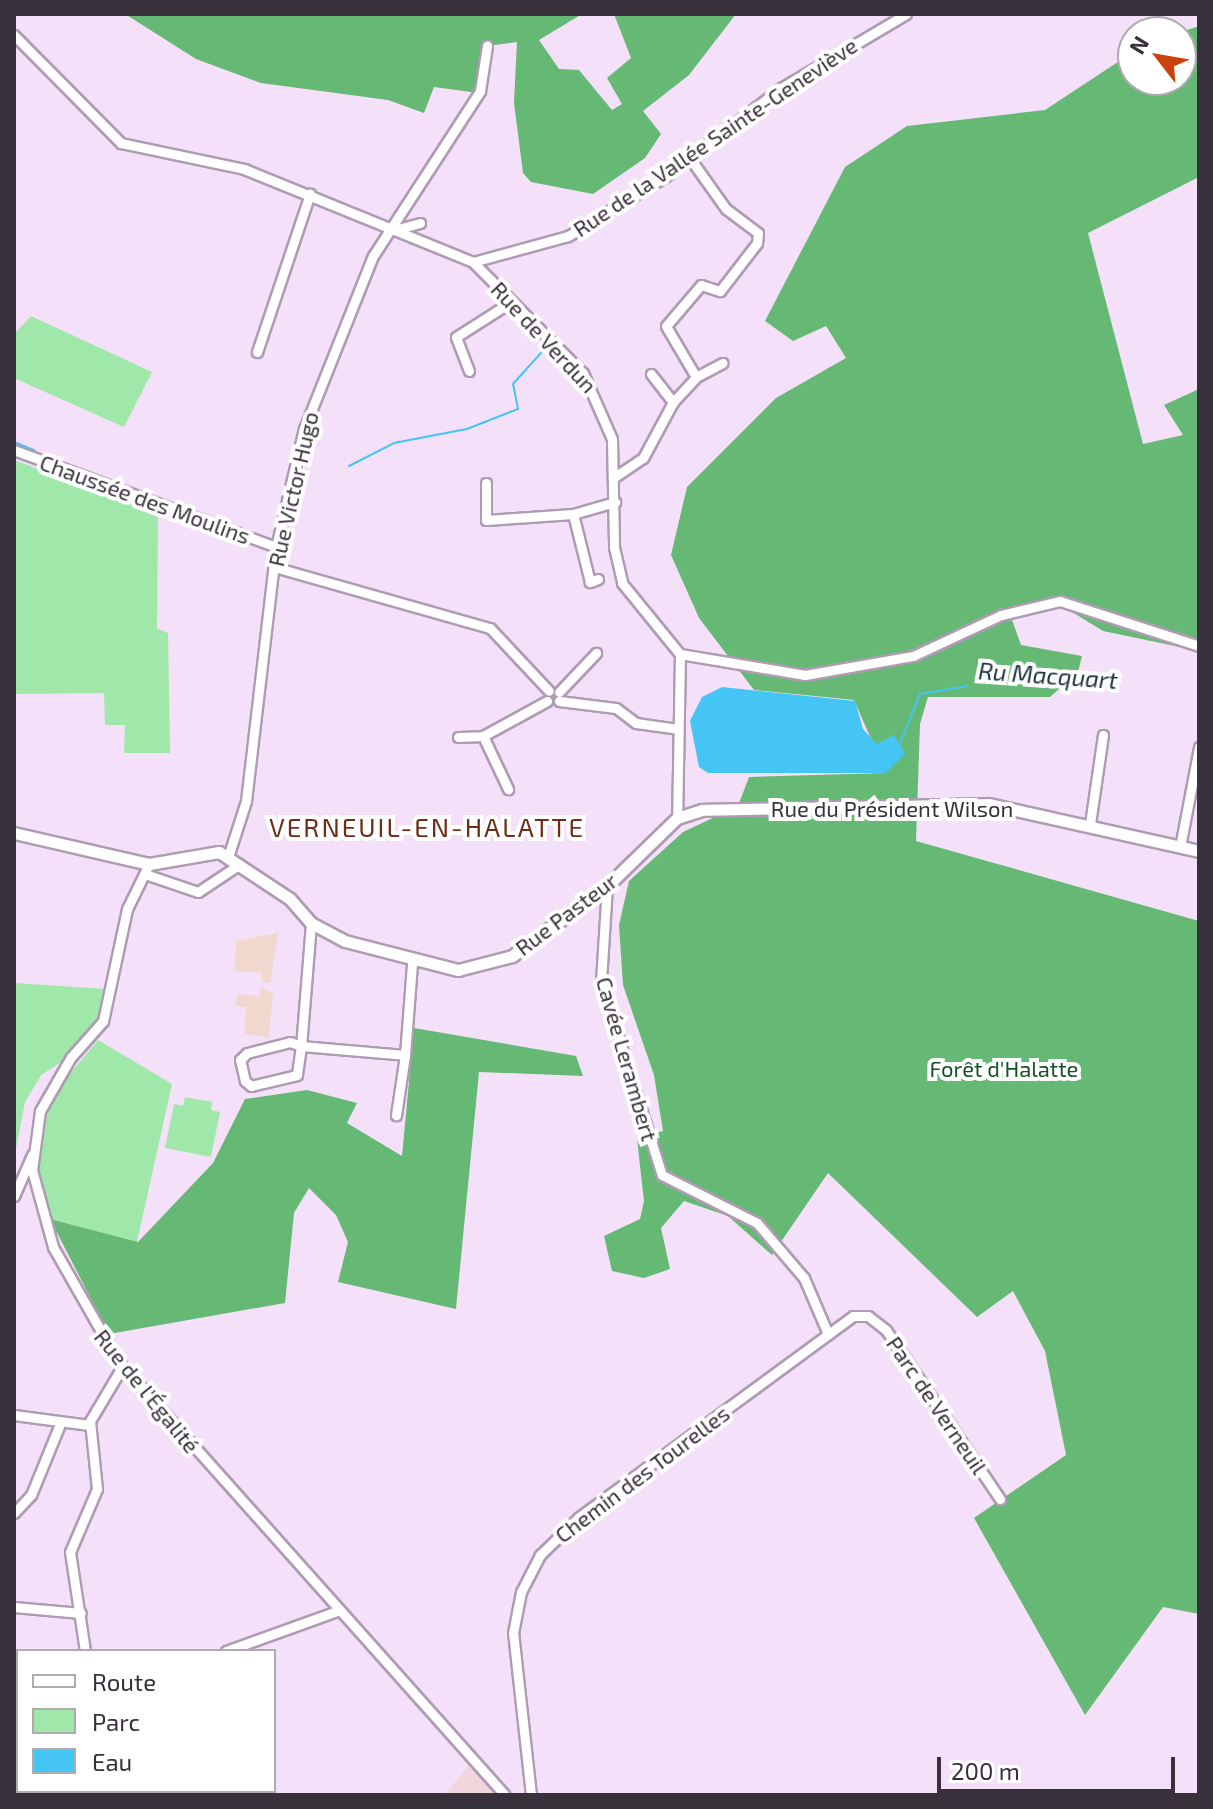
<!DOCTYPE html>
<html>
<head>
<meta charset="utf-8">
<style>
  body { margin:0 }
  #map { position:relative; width:1213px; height:1809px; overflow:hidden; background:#f4e0f9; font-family:"Exo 2",sans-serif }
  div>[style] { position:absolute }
  .industrial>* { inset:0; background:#f1d6db }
  .education>* { inset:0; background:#f0d8ce }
  .green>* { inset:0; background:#a0e7aa }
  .forest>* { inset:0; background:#66b875 }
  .water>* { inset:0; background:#44c5f3 }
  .stream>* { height:2px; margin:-1px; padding:0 1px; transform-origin:1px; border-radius:1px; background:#44c5f3 }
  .roads { filter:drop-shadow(2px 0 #af9bb3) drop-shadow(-2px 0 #af9bb3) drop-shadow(0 2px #af9bb3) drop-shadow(0 -2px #af9bb3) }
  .minor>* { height:9px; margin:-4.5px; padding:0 4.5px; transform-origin:4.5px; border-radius:4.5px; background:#fff }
  .tertiary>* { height:11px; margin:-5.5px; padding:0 5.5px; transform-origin:5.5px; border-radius:5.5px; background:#fff }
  span { translate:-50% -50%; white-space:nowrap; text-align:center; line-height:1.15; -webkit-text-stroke:8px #fff; paint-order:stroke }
  .street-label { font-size:22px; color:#38303a }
  .park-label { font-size:22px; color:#175225 }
  .water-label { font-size:24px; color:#1b3139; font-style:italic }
  .quarter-label { font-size:26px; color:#6f2d17; letter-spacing:2px }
  .frame { position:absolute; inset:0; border:16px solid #38303a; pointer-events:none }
  .legend { position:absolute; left:16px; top:1649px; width:260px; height:144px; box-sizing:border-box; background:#fff; border:2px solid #afacb0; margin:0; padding:10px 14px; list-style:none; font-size:24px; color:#38303a }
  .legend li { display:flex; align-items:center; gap:16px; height:40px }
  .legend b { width:40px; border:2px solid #afacb0 }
  .north { position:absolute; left:1117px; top:16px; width:80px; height:80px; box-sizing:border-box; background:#fff; border:2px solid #afacb0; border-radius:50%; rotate:301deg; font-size:22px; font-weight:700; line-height:32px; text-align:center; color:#38303a }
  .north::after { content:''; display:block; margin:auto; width:28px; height:36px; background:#ca430e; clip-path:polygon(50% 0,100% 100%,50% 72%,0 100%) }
  .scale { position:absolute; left:937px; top:1757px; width:238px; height:36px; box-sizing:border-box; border:4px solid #38303a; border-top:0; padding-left:10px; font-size:24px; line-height:28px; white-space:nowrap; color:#38303a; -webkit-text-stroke:6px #fff; paint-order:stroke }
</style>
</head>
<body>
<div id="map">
  <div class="industrial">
    <div style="clip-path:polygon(477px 1754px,512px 1795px,445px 1795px)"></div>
  </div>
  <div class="education">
    <div style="clip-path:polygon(278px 933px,270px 983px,262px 982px,262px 973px,235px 971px,236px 941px)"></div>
    <div style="clip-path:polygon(261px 987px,273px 993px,269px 1038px,245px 1034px,246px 1007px,235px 1006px,238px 994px,260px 996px)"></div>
  </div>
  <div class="green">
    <div style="clip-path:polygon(31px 316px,152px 372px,124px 427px,14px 378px,14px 334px)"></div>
    <div style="clip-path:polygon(14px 460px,158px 513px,157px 629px,168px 633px,170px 753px,124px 753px,125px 725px,105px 725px,104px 693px,14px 694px)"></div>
    <div style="clip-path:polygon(14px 983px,106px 989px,96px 1023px,66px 1059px,41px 1075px,25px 1102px,14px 1159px)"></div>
    <div style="clip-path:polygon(98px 1040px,172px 1084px,137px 1242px,50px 1219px,40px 1182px,39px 1139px,55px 1092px)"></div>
    <div style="clip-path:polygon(185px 1097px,212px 1102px,211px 1110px,220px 1112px,211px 1157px,165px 1148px,174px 1104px,183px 1106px)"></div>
  </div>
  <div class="forest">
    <div style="clip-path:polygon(125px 14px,582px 14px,539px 40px,559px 69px,579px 70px,612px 110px,622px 104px,607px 78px,631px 58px,614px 14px,736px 14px,689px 75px,643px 111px,661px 134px,645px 158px,593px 194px,531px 182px,523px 173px,514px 103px,517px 42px,487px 46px,479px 93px,434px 87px,424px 113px,388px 100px,261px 83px,196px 59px)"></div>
    <div style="clip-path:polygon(1199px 26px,1199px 177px,1088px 233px,1143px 444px,1183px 435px,1164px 405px,1199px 389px,1199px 651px,1103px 631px,1051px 599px,1011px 617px,1021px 645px,1082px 656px,1078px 672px,1050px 697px,928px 697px,920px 724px,916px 841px,1199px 921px,1199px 1614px,1163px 1607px,1085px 1715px,974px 1518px,1066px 1455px,1045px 1351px,1013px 1291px,977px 1317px,828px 1173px,772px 1255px,728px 1216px,684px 1201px,661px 1228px,670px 1269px,644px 1278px,612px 1271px,604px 1236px,640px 1219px,644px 1201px,637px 1139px,663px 1131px,654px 1075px,623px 985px,619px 925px,629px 881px,683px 832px,738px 806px,749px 777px,886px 773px,854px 700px,754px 690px,699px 618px,671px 555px,687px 487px,776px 398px,846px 358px,826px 326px,793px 341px,765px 321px,845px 167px,907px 126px,1045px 110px,1133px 52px,1133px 80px,1181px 80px,1181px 32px)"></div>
    <div style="clip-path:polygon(414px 1028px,576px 1056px,583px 1076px,479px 1072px,456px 1309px,338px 1282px,348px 1242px,336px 1215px,309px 1188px,294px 1213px,285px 1303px,109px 1334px,50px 1219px,138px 1242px,213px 1163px,245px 1099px,307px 1090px,357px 1103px,347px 1123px,402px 1156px)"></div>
  </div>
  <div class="water">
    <div style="clip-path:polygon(722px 687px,855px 701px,863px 729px,877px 744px,894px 735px,905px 754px,886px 773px,708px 773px,699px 767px,690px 721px,702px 697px)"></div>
  </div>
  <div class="stream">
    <div style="left:14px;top:442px;width:22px;rotate:22deg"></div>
    <div style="left:349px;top:466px;width:51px;rotate:-27.1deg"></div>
    <div style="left:394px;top:443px;width:74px;rotate:-10.9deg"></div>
    <div style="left:467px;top:429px;width:55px;rotate:-21.4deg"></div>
    <div style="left:518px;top:409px;width:25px;rotate:-101deg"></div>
    <div style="left:513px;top:384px;width:54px;rotate:-48deg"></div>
    <div style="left:900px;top:744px;width:54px;rotate:-68.2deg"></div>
    <div style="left:920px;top:694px;width:48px;rotate:-9.7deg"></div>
  </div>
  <div class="roads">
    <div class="minor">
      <div style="left:14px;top:35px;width:152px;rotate:45.3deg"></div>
      <div style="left:121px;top:143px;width:126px;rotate:11.9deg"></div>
      <div style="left:244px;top:169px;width:247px;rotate:22.1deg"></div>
      <div style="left:473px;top:262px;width:156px;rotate:45.3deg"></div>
      <div style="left:583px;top:373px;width:72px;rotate:66.3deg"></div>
      <div style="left:612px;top:439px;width:108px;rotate:88.9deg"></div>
      <div style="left:614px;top:547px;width:37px;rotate:77deg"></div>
      <div style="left:622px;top:583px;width:92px;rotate:50.8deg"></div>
      <div style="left:680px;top:654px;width:164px;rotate:91deg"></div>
      <div style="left:394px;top:230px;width:27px;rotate:-15deg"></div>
      <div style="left:473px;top:262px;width:98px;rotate:-15.3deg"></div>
      <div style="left:568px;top:236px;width:115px;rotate:-31.5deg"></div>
      <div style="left:666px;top:176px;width:145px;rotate:-37.4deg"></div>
      <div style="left:781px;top:88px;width:145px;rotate:-30.6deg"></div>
      <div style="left:257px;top:352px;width:167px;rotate:-71.5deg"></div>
      <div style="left:469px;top:371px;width:36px;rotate:-111deg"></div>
      <div style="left:456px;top:337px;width:65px;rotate:-32.5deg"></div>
      <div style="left:651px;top:374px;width:36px;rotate:52deg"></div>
      <div style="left:696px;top:377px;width:30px;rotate:-28deg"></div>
      <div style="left:14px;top:450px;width:279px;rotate:20.3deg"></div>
      <div style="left:616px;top:476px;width:32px;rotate:-34deg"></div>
      <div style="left:643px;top:458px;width:64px;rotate:-61.8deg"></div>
      <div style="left:673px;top:402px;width:34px;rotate:-47deg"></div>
      <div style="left:696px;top:377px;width:59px;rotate:-120.5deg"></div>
      <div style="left:666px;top:326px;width:54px;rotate:-49.5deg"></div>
      <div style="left:701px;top:285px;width:20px;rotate:18deg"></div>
      <div style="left:720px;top:291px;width:61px;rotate:-52.4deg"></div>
      <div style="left:757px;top:243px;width:10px;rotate:-84deg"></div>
      <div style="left:758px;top:233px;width:40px;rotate:-143deg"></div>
      <div style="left:726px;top:209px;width:64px;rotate:-125.4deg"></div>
      <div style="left:486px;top:483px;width:37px;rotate:90deg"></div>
      <div style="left:486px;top:520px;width:87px;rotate:-3.9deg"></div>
      <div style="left:274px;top:567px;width:224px;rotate:15.8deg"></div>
      <div style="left:490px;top:628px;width:86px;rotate:46.9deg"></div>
      <div style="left:598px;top:579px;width:9px;rotate:159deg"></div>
      <div style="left:590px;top:582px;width:70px;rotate:-104deg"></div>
      <div style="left:573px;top:514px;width:44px;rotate:-15.9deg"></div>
      <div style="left:680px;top:654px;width:127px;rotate:9.5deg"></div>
      <div style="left:805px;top:675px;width:110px;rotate:-10deg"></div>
      <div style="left:913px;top:656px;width:97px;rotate:-25deg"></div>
      <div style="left:1001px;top:615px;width:61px;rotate:-13.3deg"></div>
      <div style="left:1060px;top:601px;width:146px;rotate:17.9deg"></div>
      <div style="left:559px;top:692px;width:54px;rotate:-46.5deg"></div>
      <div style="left:559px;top:701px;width:57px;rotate:7deg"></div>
      <div style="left:616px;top:708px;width:25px;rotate:37deg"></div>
      <div style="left:636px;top:723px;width:42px;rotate:8.1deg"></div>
      <div style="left:483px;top:736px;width:59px;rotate:64.7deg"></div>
      <div style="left:458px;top:737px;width:25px;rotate:-2deg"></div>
      <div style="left:483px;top:736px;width:73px;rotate:-28.7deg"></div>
      <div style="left:1090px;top:824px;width:90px;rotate:-81.7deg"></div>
      <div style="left:1180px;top:847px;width:102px;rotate:-79.2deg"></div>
      <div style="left:228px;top:857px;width:59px;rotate:-72.2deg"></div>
      <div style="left:246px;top:801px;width:256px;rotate:-83.3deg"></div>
      <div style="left:276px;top:547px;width:121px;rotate:-76.7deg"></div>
      <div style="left:304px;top:429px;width:186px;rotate:-68.3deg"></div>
      <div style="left:373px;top:256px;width:197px;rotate:-57deg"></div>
      <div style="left:480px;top:91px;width:46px;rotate:-81.2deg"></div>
      <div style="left:149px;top:864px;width:50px;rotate:116.1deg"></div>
      <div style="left:127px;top:909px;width:115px;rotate:102.1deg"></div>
      <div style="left:103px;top:1021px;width:48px;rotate:131.6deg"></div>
      <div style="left:71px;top:1057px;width:62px;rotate:119.9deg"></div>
      <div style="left:40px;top:1111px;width:60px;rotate:97.7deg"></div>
      <div style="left:32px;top:1170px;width:80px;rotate:74.7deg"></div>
      <div style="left:53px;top:1247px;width:131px;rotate:60.3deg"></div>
      <div style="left:118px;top:1361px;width:581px;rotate:48.28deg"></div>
      <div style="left:145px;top:874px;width:56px;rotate:18.8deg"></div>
      <div style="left:198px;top:892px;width:50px;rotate:-33.7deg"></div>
      <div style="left:607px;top:886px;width:96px;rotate:93.6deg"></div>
      <div style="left:601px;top:982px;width:202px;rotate:72.5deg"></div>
      <div style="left:662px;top:1175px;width:106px;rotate:26.8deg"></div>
      <div style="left:757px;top:1223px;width:72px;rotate:49.5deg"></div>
      <div style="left:804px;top:1278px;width:61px;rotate:66.8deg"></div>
      <div style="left:311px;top:923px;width:123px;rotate:94.6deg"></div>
      <div style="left:301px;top:1046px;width:104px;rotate:4.9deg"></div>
      <div style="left:405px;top:1055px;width:61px;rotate:98.5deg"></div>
      <div style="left:290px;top:1042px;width:12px;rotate:20deg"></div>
      <div style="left:301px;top:1046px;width:29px;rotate:98deg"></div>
      <div style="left:297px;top:1075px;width:47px;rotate:166.6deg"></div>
      <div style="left:251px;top:1086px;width:8px;rotate:-140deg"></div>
      <div style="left:245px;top:1081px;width:22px;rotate:-103deg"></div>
      <div style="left:240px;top:1060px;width:10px;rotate:-45deg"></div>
      <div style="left:247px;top:1053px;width:44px;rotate:-14.3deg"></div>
      <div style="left:405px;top:1055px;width:92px;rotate:-85.6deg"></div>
      <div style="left:14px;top:1196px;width:45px;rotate:-66.3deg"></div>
      <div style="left:14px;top:1415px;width:76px;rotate:7.6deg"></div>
      <div style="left:14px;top:1513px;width:25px;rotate:-47deg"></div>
      <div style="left:31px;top:1495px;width:77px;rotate:-67.8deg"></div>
      <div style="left:14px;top:1607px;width:67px;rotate:5.1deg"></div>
      <div style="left:85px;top:1651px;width:100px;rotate:-98.6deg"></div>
      <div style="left:70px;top:1552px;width:69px;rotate:-66.8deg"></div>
      <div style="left:97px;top:1489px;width:68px;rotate:-95.9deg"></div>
      <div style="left:90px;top:1421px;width:63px;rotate:-59.3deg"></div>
      <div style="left:226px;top:1651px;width:121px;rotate:-19.8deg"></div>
      <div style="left:27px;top:1791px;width:4px;rotate:90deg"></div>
      <div style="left:42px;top:1791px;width:16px;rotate:15deg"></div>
      <div style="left:531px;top:1795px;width:163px;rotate:-96.3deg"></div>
      <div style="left:513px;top:1633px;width:42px;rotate:-79deg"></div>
      <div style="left:521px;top:1592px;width:42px;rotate:-62.8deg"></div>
      <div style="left:540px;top:1555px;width:53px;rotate:-44.2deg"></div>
      <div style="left:578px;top:1518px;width:341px;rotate:-36.3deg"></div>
      <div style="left:853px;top:1316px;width:15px"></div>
      <div style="left:868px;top:1316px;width:23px;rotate:38deg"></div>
      <div style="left:886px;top:1330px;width:204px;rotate:56deg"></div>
    </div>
    <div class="tertiary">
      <div style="left:14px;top:833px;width:139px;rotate:12.9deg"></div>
      <div style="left:149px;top:864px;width:71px;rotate:-9.7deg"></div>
      <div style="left:219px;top:852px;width:85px;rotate:33.5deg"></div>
      <div style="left:290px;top:899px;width:32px;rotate:49deg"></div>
      <div style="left:311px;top:923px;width:38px;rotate:28deg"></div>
      <div style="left:345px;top:941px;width:117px;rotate:14.4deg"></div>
      <div style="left:458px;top:970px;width:56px;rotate:-14.5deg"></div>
      <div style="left:512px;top:956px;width:118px;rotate:-36.4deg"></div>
      <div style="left:607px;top:886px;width:98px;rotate:-44.2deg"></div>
      <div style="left:677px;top:818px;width:26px;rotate:-18deg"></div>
      <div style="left:702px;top:810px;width:287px;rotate:-1.2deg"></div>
      <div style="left:989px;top:804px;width:215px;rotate:12.6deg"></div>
    </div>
  </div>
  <div class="street-label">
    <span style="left:715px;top:137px;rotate:-34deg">Rue de la Vallée Sainte-Geneviève</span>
    <span style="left:544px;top:337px;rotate:47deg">Rue de Verdun</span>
    <span style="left:293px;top:489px;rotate:-77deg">Rue Victor Hugo</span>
    <span style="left:145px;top:499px;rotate:20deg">Chaussée des Moulins</span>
    <span style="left:892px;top:809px">Rue du Président Wilson</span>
    <span style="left:566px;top:914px;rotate:-37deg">Rue Pasteur</span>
    <span style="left:627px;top:1059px;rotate:74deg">Cavée Lerambert</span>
    <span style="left:147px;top:1391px;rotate:51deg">Rue de l'Égalité</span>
    <span style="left:937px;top:1405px;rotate:56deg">Parc de Verneuil</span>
    <span style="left:642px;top:1474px;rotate:-37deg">Chemin des Tourelles</span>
  </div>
  <div class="park-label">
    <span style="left:1004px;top:1069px">Forêt d'Halatte</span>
  </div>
  <div class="water-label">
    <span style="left:1048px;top:675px;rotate:4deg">Ru Macquart</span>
  </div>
  <div class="quarter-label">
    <span style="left:427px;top:827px">VERNEUIL-EN-HALATTE</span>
  </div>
  <div class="frame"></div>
  <ul class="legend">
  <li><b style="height:10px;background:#fff"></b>Route</li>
  <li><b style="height:22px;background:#a0e7aa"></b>Parc</li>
  <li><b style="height:22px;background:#44c5f3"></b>Eau</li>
  </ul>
  <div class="north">N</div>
  <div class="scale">200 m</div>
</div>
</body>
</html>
